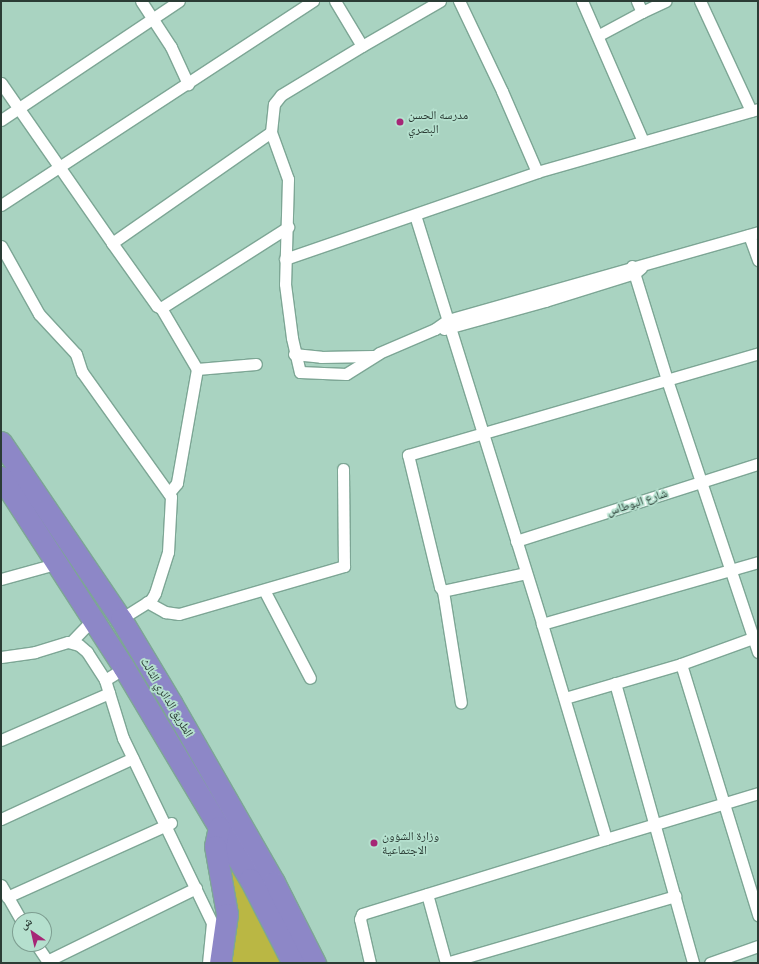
<!DOCTYPE html>
<html>
<head>
<meta charset="utf-8">
<style>
  body { margin:0 }
  #map { position:relative; width:759px; height:964px; overflow:hidden; background:#a9d3c1; font-family:"IBM Plex Serif","Noto Naskh Arabic",serif }
  div>[style] { position:absolute }
  .green>* { inset:0; background:#bab744 }
  .roads { filter:drop-shadow(1px 0 #7da695) drop-shadow(-1px 0 #7da695) drop-shadow(0 1px #7da695) drop-shadow(0 -1px #7da695) }
  .street>* { height:11px; margin:-5.5px; padding:0 5.5px; transform-origin:5.5px; border-radius:5.5px; background:#fff }
  .highway>* { height:21px; margin:-10.5px; padding:0 10.5px; transform-origin:10.5px; border-radius:10.5px; background:#8d87c7 }
  .dots>* { width:11px; height:11px; translate:-50% -50%; box-sizing:border-box; border:2px solid #b5e0ce; border-radius:50% }
  span { translate:-50% -50%; white-space:nowrap; text-align:center; line-height:1.15; -webkit-text-stroke:3.5px #b5e0ce; paint-order:stroke }
  .poi-label { font-size:12px; color:#2b3c35 }
  .left { translate:0 -50%; text-align:left }
  .street-label { font-size:12px; color:#2b3c35 }
  .frame { position:absolute; inset:0; border:2px solid #2b3c35; pointer-events:none }
  .north { position:absolute; left:12px; top:912px; width:40px; height:40px; box-sizing:border-box; background:#b5e0ce; border:1px solid #7e9e91; border-radius:50%; rotate:326deg; font-size:11px; font-weight:700; line-height:16px; text-align:center; color:#2b3c35 }
  .north::after { content:''; display:block; margin:auto; width:14px; height:18px; background:#a62676; clip-path:polygon(50% 0,100% 100%,50% 72%,0 100%) }
</style>
</head>
<body>
<div id="map">
  <div class="green">
    <div style="clip-path:polygon(219px 831px,289px 963px,222px 963px)"></div>
  </div>
  <div class="roads">
    <div class="street">
      <div style="left:141px;top:1px;width:55px;rotate:56.9deg"></div>
      <div style="left:171px;top:47px;width:41px;rotate:65.3deg"></div>
      <div style="left:335px;top:1px;width:52px;rotate:59deg"></div>
      <div style="left:362px;top:46px;width:90px;rotate:-30deg"></div>
      <div style="left:582px;top:1px;width:153px;rotate:66.5deg"></div>
      <div style="left:637px;top:1px;width:12px;rotate:66deg"></div>
      <div style="left:642px;top:12px;width:26px;rotate:-25deg"></div>
      <div style="left:700px;top:1px;width:121px;rotate:65.1deg"></div>
      <div style="left:599px;top:35px;width:49px;rotate:-28.1deg"></div>
      <div style="left:1px;top:83px;width:195px;rotate:55.2deg"></div>
      <div style="left:112px;top:243px;width:77px;rotate:54.5deg"></div>
      <div style="left:157px;top:306px;width:4px;rotate:27deg"></div>
      <div style="left:161px;top:308px;width:71px;rotate:59.5deg"></div>
      <div style="left:197px;top:369px;width:116px;rotate:100deg"></div>
      <div style="left:177px;top:483px;width:13px;rotate:129deg"></div>
      <div style="left:1px;top:120px;width:214px;rotate:-33.8deg"></div>
      <div style="left:271px;top:132px;width:50px;rotate:70.1deg"></div>
      <div style="left:288px;top:179px;width:105px;rotate:91.6deg"></div>
      <div style="left:285px;top:284px;width:54px;rotate:82.6deg"></div>
      <div style="left:292px;top:338px;width:35px;rotate:77deg"></div>
      <div style="left:300px;top:372px;width:46px;rotate:2.5deg"></div>
      <div style="left:346px;top:374px;width:39px;rotate:-32deg"></div>
      <div style="left:379px;top:353px;width:61px;rotate:-23.2deg"></div>
      <div style="left:435px;top:329px;width:16px;rotate:-35deg"></div>
      <div style="left:448px;top:320px;width:322px;rotate:-15.8deg"></div>
      <div style="left:537px;top:172px;width:230px;rotate:-15.9deg"></div>
      <div style="left:1px;top:205px;width:373px;rotate:-33.2deg"></div>
      <div style="left:415px;top:215px;width:428px;rotate:72.7deg"></div>
      <div style="left:542px;top:624px;width:224px;rotate:73.4deg"></div>
      <div style="left:606px;top:839px;width:159px;rotate:-16.8deg"></div>
      <div style="left:749px;top:235px;width:27px;rotate:70deg"></div>
      <div style="left:112px;top:243px;width:194px;rotate:-34.9deg"></div>
      <div style="left:271px;top:132px;width:28px;rotate:-84deg"></div>
      <div style="left:274px;top:104px;width:11px;rotate:-52deg"></div>
      <div style="left:281px;top:95px;width:95px;rotate:-31.2deg"></div>
      <div style="left:1px;top:246px;width:78px;rotate:60.8deg"></div>
      <div style="left:39px;top:314px;width:54px;rotate:47.2deg"></div>
      <div style="left:76px;top:354px;width:19px;rotate:72deg"></div>
      <div style="left:82px;top:372px;width:153px;rotate:54.5deg"></div>
      <div style="left:171px;top:497px;width:55px;rotate:93.1deg"></div>
      <div style="left:168px;top:552px;width:43px;rotate:107.6deg"></div>
      <div style="left:155px;top:593px;width:8px;rotate:120deg"></div>
      <div style="left:151px;top:600px;width:36px;rotate:148deg"></div>
      <div style="left:285px;top:259px;width:267px;rotate:-19deg"></div>
      <div style="left:537px;top:172px;width:88px;rotate:-113.4deg"></div>
      <div style="left:502px;top:91px;width:100px;rotate:-115.5deg"></div>
      <div style="left:632px;top:266px;width:119px;rotate:72.9deg"></div>
      <div style="left:667px;top:380px;width:287px;rotate:71.5deg"></div>
      <div style="left:161px;top:308px;width:151px;rotate:-32.5deg"></div>
      <div style="left:444px;top:329px;width:105px;rotate:-15.5deg"></div>
      <div style="left:545px;top:301px;width:94px;rotate:-17.3deg"></div>
      <div style="left:635px;top:273px;width:8px;rotate:-40deg"></div>
      <div style="left:294px;top:354px;width:27px;rotate:6deg"></div>
      <div style="left:321px;top:357px;width:52px;rotate:-1.1deg"></div>
      <div style="left:197px;top:369px;width:59px;rotate:-4.8deg"></div>
      <div style="left:516px;top:541px;width:254px;rotate:-17.7deg"></div>
      <div style="left:526px;top:573px;width:85px;rotate:167.8deg"></div>
      <div style="left:443px;top:591px;width:5px;rotate:-127deg"></div>
      <div style="left:440px;top:587px;width:136px;rotate:-103.6deg"></div>
      <div style="left:408px;top:455px;width:365px;rotate:-16.2deg"></div>
      <div style="left:1px;top:579px;width:60px;rotate:-15.4deg"></div>
      <div style="left:264px;top:590px;width:99px;rotate:62.4deg"></div>
      <div style="left:443px;top:591px;width:113px;rotate:80.9deg"></div>
      <div style="left:147px;top:602px;width:21px;rotate:29deg"></div>
      <div style="left:165px;top:612px;width:14px;rotate:8deg"></div>
      <div style="left:179px;top:614px;width:172px;rotate:-16.2deg"></div>
      <div style="left:344px;top:566px;width:97px;rotate:-90.6deg"></div>
      <div style="left:542px;top:624px;width:225px;rotate:-16deg"></div>
      <div style="left:71px;top:642px;width:33px;rotate:-46deg"></div>
      <div style="left:1px;top:657px;width:34px;rotate:-8deg"></div>
      <div style="left:35px;top:652px;width:34px;rotate:-17deg"></div>
      <div style="left:68px;top:642px;width:11px;rotate:15deg"></div>
      <div style="left:79px;top:645px;width:11px;rotate:41deg"></div>
      <div style="left:87px;top:652px;width:33px;rotate:57deg"></div>
      <div style="left:105px;top:680px;width:61px;rotate:72.8deg"></div>
      <div style="left:123px;top:738px;width:205px;rotate:64.3deg"></div>
      <div style="left:212px;top:923px;width:40px;rotate:95.7deg"></div>
      <div style="left:681px;top:664px;width:263px;rotate:72.9deg"></div>
      <div style="left:105px;top:680px;width:22px;rotate:-32deg"></div>
      <div style="left:615px;top:683px;width:291px;rotate:74.4deg"></div>
      <div style="left:565px;top:698px;width:121px;rotate:-16.3deg"></div>
      <div style="left:681px;top:664px;width:77px;rotate:-19.9deg"></div>
      <div style="left:1px;top:740px;width:118px;rotate:-23.5deg"></div>
      <div style="left:1px;top:819px;width:145px;rotate:-24.8deg"></div>
      <div style="left:1px;top:885px;width:40px;rotate:60.3deg"></div>
      <div style="left:427px;top:894px;width:72px;rotate:74.6deg"></div>
      <div style="left:7px;top:897px;width:180px;rotate:-24.3deg"></div>
      <div style="left:36px;top:944px;width:23px;rotate:56deg"></div>
      <div style="left:47px;top:961px;width:166px;rotate:-26.1deg"></div>
      <div style="left:370px;top:963px;width:45px;rotate:-102.8deg"></div>
      <div style="left:360px;top:919px;width:5px;rotate:-68deg"></div>
      <div style="left:362px;top:914px;width:255px;rotate:-17.1deg"></div>
      <div style="left:446px;top:963px;width:239px;rotate:-16.3deg"></div>
      <div style="left:710px;top:963px;width:51px;rotate:-19.5deg"></div>
    </div>
    <div class="highway">
      <div style="left:1px;top:442px;width:214px;rotate:55.9deg"></div>
      <div style="left:121px;top:619px;width:99px;rotate:59deg"></div>
      <div style="left:172px;top:704px;width:205px;rotate:60.2deg"></div>
      <div style="left:274px;top:882px;width:91px;rotate:63.2deg"></div>
      <div style="left:1px;top:477px;width:227px;rotate:57.2deg"></div>
      <div style="left:124px;top:668px;width:246px;rotate:59.2deg"></div>
      <div style="left:250px;top:879px;width:94px;rotate:62.9deg"></div>
      <div style="left:219px;top:827px;width:19px;rotate:102deg"></div>
      <div style="left:215px;top:846px;width:69px;rotate:80deg"></div>
      <div style="left:227px;top:914px;width:49px;rotate:98.1deg"></div>
    </div>
  </div>
  <div class="dots">
    <div style="left:400px;top:122px;background:#a62676"></div>
    <div style="left:374px;top:843px;background:#a62676"></div>
  </div>
  <div class="poi-label">
    <span class="left" style="left:408px;top:122px">مدرسه الحسن<br>البصري</span>
    <span class="left" style="left:382px;top:843px">وزارة الشؤون<br>الاجتماعية</span>
  </div>
  <div class="street-label">
    <span style="left:637px;top:502px;rotate:-18deg">شارع البوطاس</span>
    <span style="left:167px;top:697px;rotate:59deg">الطريق الدائري الثالث</span>
  </div>
  <div class="frame"></div>
  <div class="north">ش</div>
</div>
</body>
</html>
